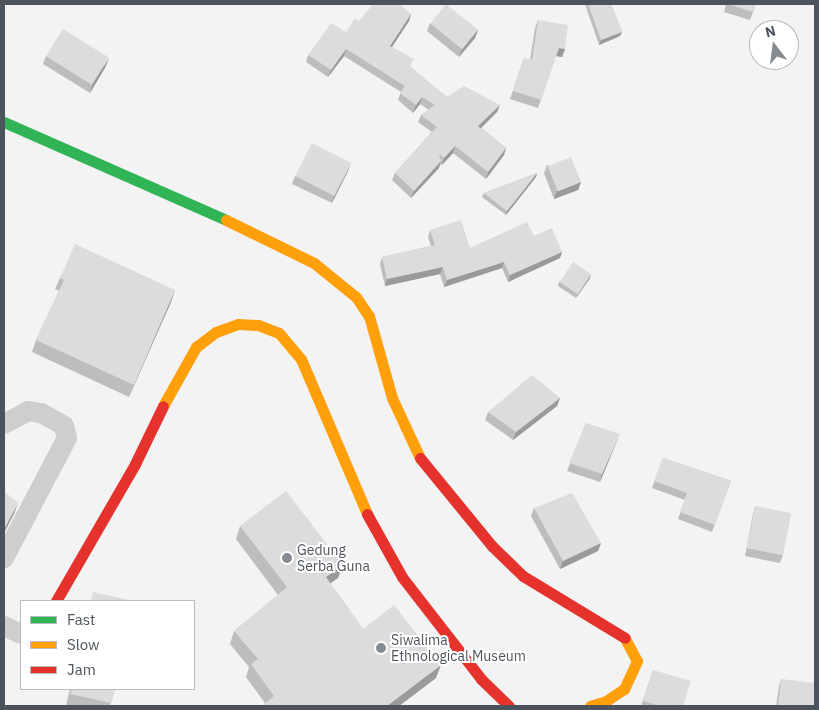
<!DOCTYPE html>
<html>
<head>
<meta charset="utf-8">
<style>
  body { margin:0 }
  #map { position:relative; width:819px; height:710px; overflow:hidden; background:#f3f3f3; font-family:"IBM Plex Sans",sans-serif }
  div>[style] { position:absolute }
  .street>* { height:20px; margin:-10px; padding:0 10px; transform-origin:10px; border-radius:10px; background:#cdced0 }
  .fast>* { height:11px; margin:-5.5px; padding:0 5.5px; transform-origin:5.5px; border-radius:5.5px; background:#30b455 }
  .slow>* { height:11px; margin:-5.5px; padding:0 5.5px; transform-origin:5.5px; border-radius:5.5px; background:#ff9f0a }
  .jam>* { height:11px; margin:-5.5px; padding:0 5.5px; transform-origin:5.5px; border-radius:5.5px; background:#e5322d }
  .wall>* { inset:0; background:#bdbdbe }
  .shaded-wall>* { inset:0; background:#9a9a9b }
  .building>* { inset:0; background:#dcdcdd; transform-origin:0 0 }
  .dots>* { width:14px; height:14px; translate:-50% -50%; box-sizing:border-box; border:2px solid #fff; border-radius:50% }
  span { translate:-50% -50%; white-space:nowrap; text-align:center; line-height:1.15; -webkit-text-stroke:4px #fff; paint-order:stroke }
  .poi-label { font-size:14px; color:#4c535d }
  .left { translate:0 -50%; text-align:left }
  .frame { position:absolute; inset:0; border:5px solid #4c535d; pointer-events:none }
  .legend { position:absolute; left:20px; top:600px; width:175px; height:90px; box-sizing:border-box; background:#fff; border:1px solid #b7babe; margin:0; padding:6px 9px; list-style:none; font-size:15px; color:#4c535d }
  .legend li { display:flex; align-items:center; gap:10px; height:25px }
  .legend b { width:25px; border:1px solid #b7babe }
  .north { position:absolute; left:749px; top:20px; width:50px; height:50px; box-sizing:border-box; background:#fff; border:1px solid #b7babe; border-radius:50%; rotate:345deg; font-size:14px; font-weight:700; line-height:20px; text-align:center; color:#4c535d }
  .north::after { content:''; display:block; margin:auto; width:18px; height:22px; background:#868b92; clip-path:polygon(50% 0,100% 100%,50% 72%,0 100%) }
</style>
</head>
<body>
<div id="map">
  <div class="street">
    <div style="left:4px;top:424px;width:27px;rotate:-28deg"></div>
    <div style="left:28px;top:411px;width:13px;rotate:9deg"></div>
    <div style="left:41px;top:413px;width:26px;rotate:29deg"></div>
    <div style="left:64px;top:426px;width:12px;rotate:76deg"></div>
    <div style="left:67px;top:438px;width:136px;rotate:117.7deg"></div>
    <div style="left:4px;top:626px;width:19px;rotate:25deg"></div>
  </div>
  <div class="fast">
    <div style="left:4px;top:122px;width:243px;rotate:23.8deg"></div>
  </div>
  <div class="slow">
    <div style="left:226px;top:220px;width:98px;rotate:26deg"></div>
    <div style="left:314px;top:263px;width:54px;rotate:39deg"></div>
    <div style="left:356px;top:297px;width:23px;rotate:56deg"></div>
    <div style="left:369px;top:316px;width:85px;rotate:74.3deg"></div>
    <div style="left:392px;top:398px;width:66px;rotate:65deg"></div>
    <div style="left:163px;top:406px;width:68px;rotate:-60.8deg"></div>
    <div style="left:196px;top:347px;width:25px;rotate:-37deg"></div>
    <div style="left:216px;top:332px;width:23px;rotate:-20deg"></div>
    <div style="left:238px;top:324px;width:20px;rotate:3deg"></div>
    <div style="left:258px;top:325px;width:22px;rotate:21deg"></div>
    <div style="left:279px;top:333px;width:34px;rotate:50deg"></div>
    <div style="left:301px;top:359px;width:168px;rotate:66.9deg"></div>
    <div style="left:590px;top:706px;width:17px;rotate:-17deg"></div>
    <div style="left:606px;top:701px;width:22px;rotate:-34deg"></div>
    <div style="left:624px;top:689px;width:31px;rotate:-65deg"></div>
    <div style="left:637px;top:661px;width:26px;rotate:-118deg"></div>
  </div>
  <div class="jam">
    <div style="left:420px;top:458px;width:114px;rotate:50.7deg"></div>
    <div style="left:492px;top:546px;width:43px;rotate:44.1deg"></div>
    <div style="left:523px;top:576px;width:119px;rotate:31.3deg"></div>
    <div style="left:367px;top:514px;width:72px;rotate:60.9deg"></div>
    <div style="left:402px;top:577px;width:129px;rotate:52.2deg"></div>
    <div style="left:481px;top:679px;width:39px;rotate:44deg"></div>
    <div style="left:56px;top:601px;width:158px;rotate:-60deg"></div>
    <div style="left:135px;top:464px;width:64px;rotate:-64.2deg"></div>
  </div>
  <div class="wall">
    <div style="clip-path:polygon(585px 4px,611px 4px,622px 32px,620px 36px,599px 45px)"></div>
    <div style="clip-path:polygon(726px 4px,756px 4px,750px 20px,724px 12px)"></div>
    <div style="clip-path:polygon(411px 14px,409px 21px,392px 47px,410px 67px,447px 97px,500px 105px,497px 112px,481px 128px,506px 148px,504px 155px,486px 179px,453px 153px,442px 165px,440px 164px,439px 168px,411px 198px,392px 180px,395px 173px,432px 132px,418px 122px,421px 115px,429px 110px,420px 104px,413px 113px,398px 100px,401px 92px,344px 56px,328px 77px,306px 62px,308px 55px,346px 32px)"></div>
    <div style="clip-path:polygon(538px 20px,565px 49px,562px 57px,556px 56px,538px 108px,510px 99px,524px 58px,530px 60px,535px 28px)"></div>
    <div style="clip-path:polygon(430px 23px,478px 30px,475px 38px,459px 57px,427px 31px)"></div>
    <div style="clip-path:polygon(46px 56px,106px 66px,90px 93px,43px 64px)"></div>
    <div style="clip-path:polygon(547px 165px,581px 182px,578px 190px,554px 199px,544px 173px)"></div>
    <div style="clip-path:polygon(348px 171px,332px 203px,292px 184px,295px 176px)"></div>
    <div style="clip-path:polygon(537px 173px,536px 177px,506px 215px,482px 197px,484px 193px)"></div>
    <div style="clip-path:polygon(430px 230px,470px 248px,534px 236px,562px 252px,560px 258px,508px 282px,502px 268px,444px 287px,440px 274px,385px 286px,380px 264px,382px 257px,431px 246px,428px 237px)"></div>
    <div style="clip-path:polygon(60px 278px,175px 290px,171px 302px,129px 397px,32px 352px,36px 340px,59px 291px,55px 289px)"></div>
    <div style="clip-path:polygon(590px 278px,576px 298px,558px 286px,559px 282px)"></div>
    <div style="clip-path:polygon(560px 398px,557px 406px,513px 440px,485px 420px,488px 412px)"></div>
    <div style="clip-path:polygon(586px 423px,617px 441px,600px 482px,567px 471px)"></div>
    <div style="clip-path:polygon(663px 458px,731px 481px,712px 532px,678px 519px,685px 500px,652px 488px)"></div>
    <div style="clip-path:polygon(755px 506px,783px 555px,780px 563px,745px 556px,753px 514px)"></div>
    <div style="clip-path:polygon(534px 508px,601px 543px,598px 551px,560px 569px,531px 516px)"></div>
    <div style="clip-path:polygon(240px 526px,343px 565px,338px 578px,330px 583px,363px 629px,436px 678px,399px 706px,262px 706px,265px 703px,246px 677px,249px 667px,230px 644px,234px 631px,278px 595px,236px 539px)"></div>
    <div style="clip-path:polygon(653px 670px,683px 706px,641px 706px)"></div>
    <div style="clip-path:polygon(781px 679px,813px 706px,776px 706px,779px 686px)"></div>
    <div style="clip-path:polygon(70px 689px,115px 689px,110px 706px,66px 706px)"></div>
  </div>
  <div class="shaded-wall">
    <div style="clip-path:polygon(411px 14px,409px 21px,388px 53px,390px 46px)"></div>
    <div style="clip-path:polygon(478px 30px,475px 38px,459px 57px,462px 49px)"></div>
    <div style="clip-path:polygon(622px 32px,620px 36px,599px 45px,601px 40px)"></div>
    <div style="clip-path:polygon(559px 48px,565px 49px,562px 57px,556px 56px)"></div>
    <div style="clip-path:polygon(346px 49px,344px 56px,328px 77px,331px 70px)"></div>
    <div style="clip-path:polygon(109px 58px,106px 66px,90px 93px,92px 85px)"></div>
    <div style="clip-path:polygon(422px 97px,420px 104px,413px 113px,416px 105px)"></div>
    <div style="clip-path:polygon(500px 105px,497px 112px,476px 133px,478px 126px)"></div>
    <div style="clip-path:polygon(455px 146px,453px 153px,442px 165px,444px 158px)"></div>
    <div style="clip-path:polygon(506px 148px,504px 155px,486px 179px,488px 172px)"></div>
    <div style="clip-path:polygon(441px 161px,439px 168px,411px 198px,414px 191px)"></div>
    <div style="clip-path:polygon(351px 163px,348px 171px,332px 203px,334px 196px)"></div>
    <div style="clip-path:polygon(537px 173px,536px 177px,506px 215px,507px 211px)"></div>
    <div style="clip-path:polygon(581px 182px,578px 190px,554px 199px,557px 191px)"></div>
    <div style="clip-path:polygon(562px 252px,560px 258px,508px 282px,510px 275px)"></div>
    <div style="clip-path:polygon(504px 262px,502px 268px,444px 287px,447px 280px)"></div>
    <div style="clip-path:polygon(443px 267px,440px 274px,385px 286px,387px 279px)"></div>
    <div style="clip-path:polygon(591px 274px,590px 278px,576px 298px,578px 294px)"></div>
    <div style="clip-path:polygon(175px 290px,171px 302px,129px 397px,134px 385px)"></div>
    <div style="clip-path:polygon(560px 398px,557px 406px,513px 440px,516px 432px)"></div>
    <div style="clip-path:polygon(620px 434px,617px 441px,600px 482px,602px 474px)"></div>
    <div style="clip-path:polygon(18px 503px,14px 514px,4px 533px,4px 529px)"></div>
    <div style="clip-path:polygon(601px 543px,598px 551px,560px 569px,563px 561px)"></div>
    <div style="clip-path:polygon(343px 565px,338px 578px,321px 590px,326px 577px)"></div>
    <div style="clip-path:polygon(441px 665px,436px 678px,399px 706px,387px 706px)"></div>
  </div>
  <div class="building">
    <div style="clip-path:polygon(373px 4px,399px 4px,411px 14px,390px 46px,414px 59px,410px 66px,447px 97px,464px 86px,500px 105px,478px 126px,506px 148px,488px 172px,455px 146px,444px 158px,439px 154px,441px 161px,414px 191px,395px 173px,437px 127px,421px 115px,435px 105px,422px 97px,416px 105px,400px 93px,405px 86px,346px 49px,331px 70px,308px 55px,331px 23px,346px 32px,355px 18px,359px 21px)"></div>
    <div style="left:446px;top:4px;width:41px;height:25px;rotate:39deg"></div>
    <div style="clip-path:polygon(588px 4px,611px 4px,622px 32px,601px 40px)"></div>
    <div style="clip-path:polygon(727px 4px,756px 4px,753px 12px)"></div>
    <div style="clip-path:polygon(538px 20px,568px 25px,565px 49px,559px 48px,541px 100px,513px 91px,524px 58px,532px 60px)"></div>
    <div style="left:63px;top:29px;width:54px;height:32px;rotate:32deg"></div>
    <div style="left:312px;top:143px;width:44px;height:37px;rotate:27deg"></div>
    <div style="left:571px;top:157px;width:27px;height:25px;rotate:68deg"></div>
    <div style="clip-path:polygon(537px 173px,507px 211px,484px 193px)"></div>
    <div style="clip-path:polygon(461px 220px,470px 248px,527px 222px,534px 236px,552px 228px,562px 252px,510px 275px,504px 262px,447px 280px,443px 267px,387px 279px,382px 257px,435px 245px,430px 230px)"></div>
    <div style="clip-path:polygon(75px 244px,175px 290px,134px 385px,36px 340px,64px 280px,60px 278px)"></div>
    <div style="left:573px;top:262px;width:22px;height:24px;rotate:34deg"></div>
    <div style="clip-path:polygon(532px 375px,560px 398px,516px 432px,488px 412px)"></div>
    <div style="clip-path:polygon(586px 423px,620px 434px,602px 474px,569px 463px)"></div>
    <div style="clip-path:polygon(663px 458px,731px 481px,715px 525px,680px 512px,687px 493px,654px 481px)"></div>
    <div style="clip-path:polygon(4px 491px,18px 503px,4px 529px)"></div>
    <div style="clip-path:polygon(286px 491px,343px 565px,326px 577px,363px 629px,394px 605px,441px 665px,387px 706px,262px 706px,274px 696px,251px 664px,258px 659px,234px 631px,287px 587px,240px 526px)"></div>
    <div style="clip-path:polygon(572px 493px,601px 543px,563px 561px,534px 508px)"></div>
    <div style="left:755px;top:506px;width:37px;height:43px;rotate:11deg"></div>
    <div style="clip-path:polygon(93px 592px,134px 601px,91px 601px)"></div>
    <div style="clip-path:polygon(653px 670px,691px 681px,683px 706px,660px 706px,643px 701px)"></div>
    <div style="clip-path:polygon(781px 679px,815px 683px,815px 691px,813px 706px,778px 706px)"></div>
    <div style="clip-path:polygon(72px 689px,115px 689px,111px 703px,70px 694px)"></div>
  </div>
  <div class="dots">
    <div style="left:287px;top:558px;background:#868b92"></div>
    <div style="left:381px;top:648px;background:#868b92"></div>
  </div>
  <div class="poi-label">
    <span class="left" style="left:297px;top:558px">Gedung<br>Serba Guna</span>
    <span class="left" style="left:391px;top:648px">Siwalima<br>Ethnological Museum</span>
  </div>
  <div class="frame"></div>
  <ul class="legend">
  <li><b style="height:6px;background:#30b455"></b>Fast</li>
  <li><b style="height:6px;background:#ff9f0a"></b>Slow</li>
  <li><b style="height:6px;background:#e5322d"></b>Jam</li>
  </ul>
  <div class="north">N</div>
</div>
</body>
</html>
